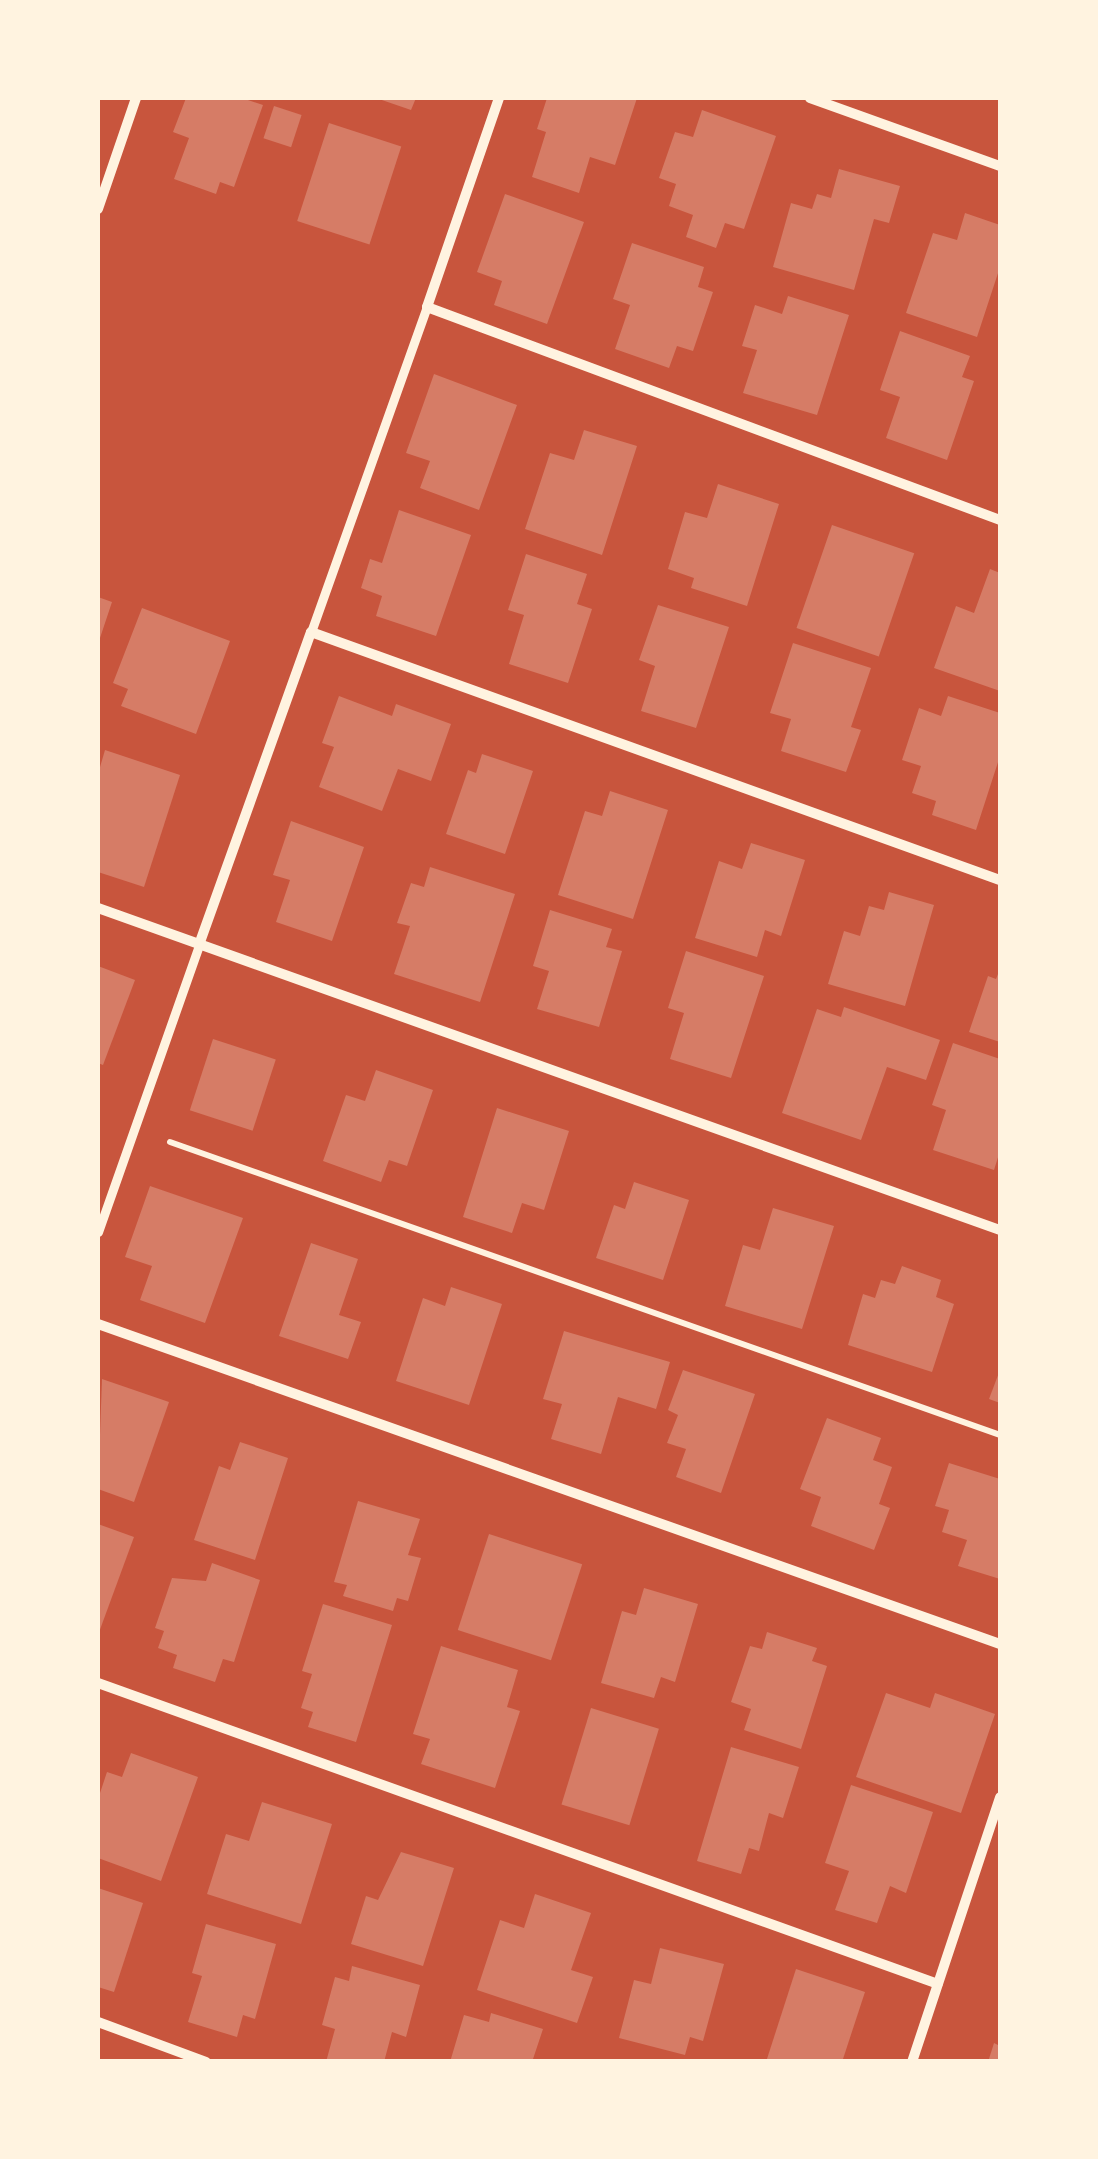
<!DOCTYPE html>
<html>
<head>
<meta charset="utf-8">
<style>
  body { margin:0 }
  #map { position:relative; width:1098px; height:2159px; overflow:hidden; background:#c8553d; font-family:Commissioner,sans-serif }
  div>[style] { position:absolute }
  .building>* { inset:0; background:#d67c66; transform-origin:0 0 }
  .path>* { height:6px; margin:-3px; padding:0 3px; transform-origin:3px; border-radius:3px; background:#fff3e0 }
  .pedestrian>* { height:9px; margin:-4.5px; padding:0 4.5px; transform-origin:4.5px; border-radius:4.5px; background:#fff3e0 }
  .minor>* { height:10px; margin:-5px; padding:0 5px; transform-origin:5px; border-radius:5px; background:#fff3e0 }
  span { translate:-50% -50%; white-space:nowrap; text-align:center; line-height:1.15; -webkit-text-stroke:10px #fff3e0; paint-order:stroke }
  .frame { position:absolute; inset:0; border:100px solid #fff3e0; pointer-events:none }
</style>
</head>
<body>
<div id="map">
  <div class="building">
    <div style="clip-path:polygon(186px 98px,242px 98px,263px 105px,234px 187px,220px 182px,216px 194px,174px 179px,189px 138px,173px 132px)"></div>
    <div style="clip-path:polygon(376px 98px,416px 98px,411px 110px)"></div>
    <div style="clip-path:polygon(547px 98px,637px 98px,615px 165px,590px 157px,579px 193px,532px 177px,546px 132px,537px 129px)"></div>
    <div style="left:274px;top:106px;width:29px;height:34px;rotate:18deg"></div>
    <div style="clip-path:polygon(702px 110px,776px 136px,744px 229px,725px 223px,716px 248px,686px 237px,693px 215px,669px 206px,676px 184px,659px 178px,675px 132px,693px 137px)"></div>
    <div style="left:329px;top:123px;width:76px;height:103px;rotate:18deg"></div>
    <div style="clip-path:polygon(839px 169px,900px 186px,889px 223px,874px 219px,854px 290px,773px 267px,791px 203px,812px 209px,817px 194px,831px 198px)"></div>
    <div style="clip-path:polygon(505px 194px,584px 222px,547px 324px,494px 305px,502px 281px,477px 272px)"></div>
    <div style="clip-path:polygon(965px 213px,1000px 225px,1000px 267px,977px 337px,906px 313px,933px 233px,957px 240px)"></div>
    <div style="clip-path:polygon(632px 243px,704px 267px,698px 287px,713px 292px,693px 351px,677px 346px,669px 368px,615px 349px,630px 305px,613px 299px)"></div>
    <div style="clip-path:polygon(788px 296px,849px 315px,817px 415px,743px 393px,757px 350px,742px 346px,755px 305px,782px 314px)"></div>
    <div style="clip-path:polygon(900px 331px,970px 356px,962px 377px,974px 381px,947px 460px,886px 438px,900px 397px,880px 390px)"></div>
    <div style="clip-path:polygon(434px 374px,517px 405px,479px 510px,420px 488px,430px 461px,406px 453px)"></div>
    <div style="clip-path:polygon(584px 430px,637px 446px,602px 555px,525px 529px,550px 453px,574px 460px)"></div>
    <div style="clip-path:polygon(718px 484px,779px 504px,747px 606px,691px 588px,694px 578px,668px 569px,685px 512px,707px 518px)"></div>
    <div style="clip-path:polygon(399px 510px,471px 535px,436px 636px,376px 616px,382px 596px,361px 588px,370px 559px,382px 563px)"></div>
    <div style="left:832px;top:525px;width:87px;height:109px;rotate:19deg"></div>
    <div style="clip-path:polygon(526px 554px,587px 574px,577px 604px,592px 609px,568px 683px,509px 664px,524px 615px,508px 610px)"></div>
    <div style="clip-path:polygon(990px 569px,1000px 573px,1000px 691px,934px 668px,956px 606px,974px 613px)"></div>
    <div style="clip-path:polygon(98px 597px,112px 602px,98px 644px)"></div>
    <div style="clip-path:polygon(658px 605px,729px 627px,696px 728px,641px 711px,655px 666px,639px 660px)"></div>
    <div style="clip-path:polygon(142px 608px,230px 641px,196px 734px,121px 706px,128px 689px,113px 683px)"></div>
    <div style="clip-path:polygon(793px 643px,871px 668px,851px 727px,861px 730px,846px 772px,781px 751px,791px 719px,770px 713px)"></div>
    <div style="clip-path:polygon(339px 696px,392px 716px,396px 704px,451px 724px,431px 781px,398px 769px,382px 811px,319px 787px,334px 747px,322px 743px)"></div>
    <div style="clip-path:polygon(948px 696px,1000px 713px,1000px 756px,976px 830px,932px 815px,936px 801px,912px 793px,921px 766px,902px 760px,919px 708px,941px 716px)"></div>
    <div style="clip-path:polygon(105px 750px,180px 775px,144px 887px,98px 872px,98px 774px)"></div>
    <div style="clip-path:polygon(482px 754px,533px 771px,505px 854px,446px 834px,468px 770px,476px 773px)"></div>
    <div style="clip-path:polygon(610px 791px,668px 810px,633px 919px,558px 895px,585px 811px,602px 816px)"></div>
    <div style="clip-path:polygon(291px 821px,364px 847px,332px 941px,276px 922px,290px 880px,273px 875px)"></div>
    <div style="clip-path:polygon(751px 843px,805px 860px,781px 936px,765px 930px,757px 957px,695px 938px,719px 861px,742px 869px)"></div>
    <div style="clip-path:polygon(430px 867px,515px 894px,480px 1002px,394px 974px,410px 926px,397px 923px,411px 883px,424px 887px)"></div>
    <div style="clip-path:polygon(889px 892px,934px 905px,905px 1006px,828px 984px,844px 931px,860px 936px,869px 906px,884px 910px)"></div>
    <div style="clip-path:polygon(550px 910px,612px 929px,606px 947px,622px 951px,599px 1027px,537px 1009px,549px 971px,533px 966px)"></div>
    <div style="clip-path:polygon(686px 951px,764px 976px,731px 1078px,670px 1059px,684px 1013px,668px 1008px)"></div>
    <div style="clip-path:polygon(98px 966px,135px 980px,103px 1065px,98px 1063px)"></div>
    <div style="clip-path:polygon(1000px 969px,1000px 1042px,969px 1032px,988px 976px,996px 979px)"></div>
    <div style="clip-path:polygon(844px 1007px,940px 1040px,926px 1080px,887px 1067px,861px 1140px,782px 1113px,817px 1009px,841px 1017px)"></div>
    <div style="left:213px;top:1039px;width:66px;height:75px;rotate:18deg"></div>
    <div style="clip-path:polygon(953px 1043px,1000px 1059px,1000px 1151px,994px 1170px,933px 1150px,946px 1110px,932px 1105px)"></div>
    <div style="clip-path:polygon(376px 1070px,433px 1090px,407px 1166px,389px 1160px,381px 1182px,323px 1161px,346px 1095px,365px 1101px)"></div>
    <div style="clip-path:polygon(497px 1108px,569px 1131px,544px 1210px,522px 1203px,512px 1233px,463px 1217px)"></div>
    <div style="clip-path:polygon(634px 1182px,689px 1200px,663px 1280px,596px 1258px,614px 1205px,625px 1209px)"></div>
    <div style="clip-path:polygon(150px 1186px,243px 1218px,205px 1323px,140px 1300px,152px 1266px,125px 1257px)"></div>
    <div style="clip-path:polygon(773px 1208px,834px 1226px,802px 1329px,725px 1306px,743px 1245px,760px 1250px)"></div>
    <div style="clip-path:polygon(311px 1243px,358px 1259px,339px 1315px,361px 1322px,348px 1359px,279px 1336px)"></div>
    <div style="clip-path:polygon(902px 1266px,941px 1280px,936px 1297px,954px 1304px,932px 1372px,848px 1345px,863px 1294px,875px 1298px,881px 1280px,895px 1284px)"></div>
    <div style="clip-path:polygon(451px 1287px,502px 1304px,469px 1405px,396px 1381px,423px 1298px,445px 1306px)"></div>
    <div style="clip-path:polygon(564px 1331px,670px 1362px,656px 1409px,618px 1397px,601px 1454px,551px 1439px,562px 1404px,543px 1399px)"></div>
    <div style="clip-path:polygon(683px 1370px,755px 1394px,721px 1493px,676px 1477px,686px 1449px,667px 1443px,678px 1415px,668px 1410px)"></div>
    <div style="clip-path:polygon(1000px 1370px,1000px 1403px,989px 1399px)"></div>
    <div style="clip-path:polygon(102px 1379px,169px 1402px,134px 1502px,98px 1489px)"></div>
    <div style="clip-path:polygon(827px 1418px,881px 1438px,873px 1460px,892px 1467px,879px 1504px,890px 1508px,874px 1550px,811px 1526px,821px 1497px,800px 1489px)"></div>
    <div style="clip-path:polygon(240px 1442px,288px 1458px,255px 1560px,194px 1540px,219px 1466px,230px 1470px)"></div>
    <div style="clip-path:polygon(949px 1463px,1000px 1479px,1000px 1579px,958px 1566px,967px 1540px,942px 1532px,949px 1510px,935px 1506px)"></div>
    <div style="clip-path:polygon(358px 1501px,420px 1519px,408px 1555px,421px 1558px,408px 1601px,397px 1598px,393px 1611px,343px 1596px,347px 1585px,334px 1582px)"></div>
    <div style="clip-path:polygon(98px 1524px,134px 1537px,98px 1635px)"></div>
    <div style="left:489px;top:1534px;width:98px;height:101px;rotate:18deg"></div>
    <div style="clip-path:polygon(212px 1563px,260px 1580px,234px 1662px,223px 1659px,215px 1682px,173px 1668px,177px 1655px,158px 1648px,164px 1631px,155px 1628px,172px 1578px,206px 1581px)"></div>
    <div style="clip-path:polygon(644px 1588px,698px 1604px,675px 1682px,661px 1677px,654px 1698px,601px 1683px,622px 1611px,636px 1615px)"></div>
    <div style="clip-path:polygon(323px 1604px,392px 1625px,356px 1742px,308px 1727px,313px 1712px,301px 1708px,312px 1674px,302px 1671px)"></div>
    <div style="clip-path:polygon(767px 1632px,817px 1648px,812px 1661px,827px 1666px,801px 1749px,744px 1730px,751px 1709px,731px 1702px,750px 1646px,762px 1649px)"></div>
    <div style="clip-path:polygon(441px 1646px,518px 1670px,507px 1707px,520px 1711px,495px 1788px,421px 1764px,430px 1739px,413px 1734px)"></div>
    <div style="clip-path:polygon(886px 1693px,930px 1708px,935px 1693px,995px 1714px,961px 1813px,856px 1777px)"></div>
    <div style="left:591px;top:1708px;width:71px;height:101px;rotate:17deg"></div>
    <div style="clip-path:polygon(731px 1747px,799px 1767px,783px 1818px,769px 1813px,759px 1851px,749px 1848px,741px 1874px,697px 1861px)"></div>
    <div style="clip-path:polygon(131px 1753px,198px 1777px,161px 1881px,98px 1858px,98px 1799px,107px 1772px,122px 1777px)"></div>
    <div style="clip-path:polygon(851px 1785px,933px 1812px,906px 1893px,890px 1886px,877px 1923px,835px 1910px,849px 1871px,825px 1863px)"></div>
    <div style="clip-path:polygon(262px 1802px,332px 1824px,301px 1924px,207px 1894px,226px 1834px,249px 1841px)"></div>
    <div style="clip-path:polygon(401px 1852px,454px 1868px,423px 1966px,351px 1944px,366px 1896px,378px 1900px)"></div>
    <div style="clip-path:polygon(98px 1888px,143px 1903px,114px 1992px,98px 1987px)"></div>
    <div style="clip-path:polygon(535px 1894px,591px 1913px,571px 1970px,593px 1977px,577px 2023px,477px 1990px,500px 1920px,524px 1928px)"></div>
    <div style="clip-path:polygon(206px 1924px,276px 1944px,255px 2019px,243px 2015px,237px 2037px,188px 2022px,202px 1976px,192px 1973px)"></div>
    <div style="clip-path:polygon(660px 1948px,724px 1964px,703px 2041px,690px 2037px,685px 2055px,619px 2038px,634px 1980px,651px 1984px)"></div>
    <div style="clip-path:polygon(352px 1966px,420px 1985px,406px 2037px,392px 2032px,384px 2062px,326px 2062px,335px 2029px,322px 2025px,335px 1977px,349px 1981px)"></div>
    <div style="clip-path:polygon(796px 1969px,865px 1992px,842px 2062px,766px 2062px)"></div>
    <div style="clip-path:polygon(491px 2013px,543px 2029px,532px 2062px,450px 2062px,464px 2015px,489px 2022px)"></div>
    <div style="clip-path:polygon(994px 2043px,1000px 2046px,1000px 2062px,988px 2062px)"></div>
  </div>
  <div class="path">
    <div style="left:170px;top:1142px;width:880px;rotate:19.44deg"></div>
  </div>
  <div class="pedestrian">
    <div style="left:311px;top:632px;width:345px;rotate:-70.4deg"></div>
    <div style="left:98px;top:1232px;width:307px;rotate:-70.6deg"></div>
  </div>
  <div class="minor">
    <div style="left:499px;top:98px;width:221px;rotate:109deg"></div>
    <div style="left:427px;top:307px;width:611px;rotate:20.39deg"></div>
    <div style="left:810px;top:98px;width:202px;rotate:19.7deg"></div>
    <div style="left:98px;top:209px;width:117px;rotate:-71.1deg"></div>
    <div style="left:98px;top:908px;width:958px;rotate:19.65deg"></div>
    <div style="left:200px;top:942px;width:329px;rotate:-70.3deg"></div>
    <div style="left:311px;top:632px;width:732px;rotate:19.8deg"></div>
    <div style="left:98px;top:1324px;width:957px;rotate:19.53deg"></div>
    <div style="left:98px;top:1683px;width:892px;rotate:19.71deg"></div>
    <div style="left:98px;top:2022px;width:115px;rotate:20.3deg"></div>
    <div style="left:912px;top:2062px;width:279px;rotate:-71.6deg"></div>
  </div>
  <div class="frame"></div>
</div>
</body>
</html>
